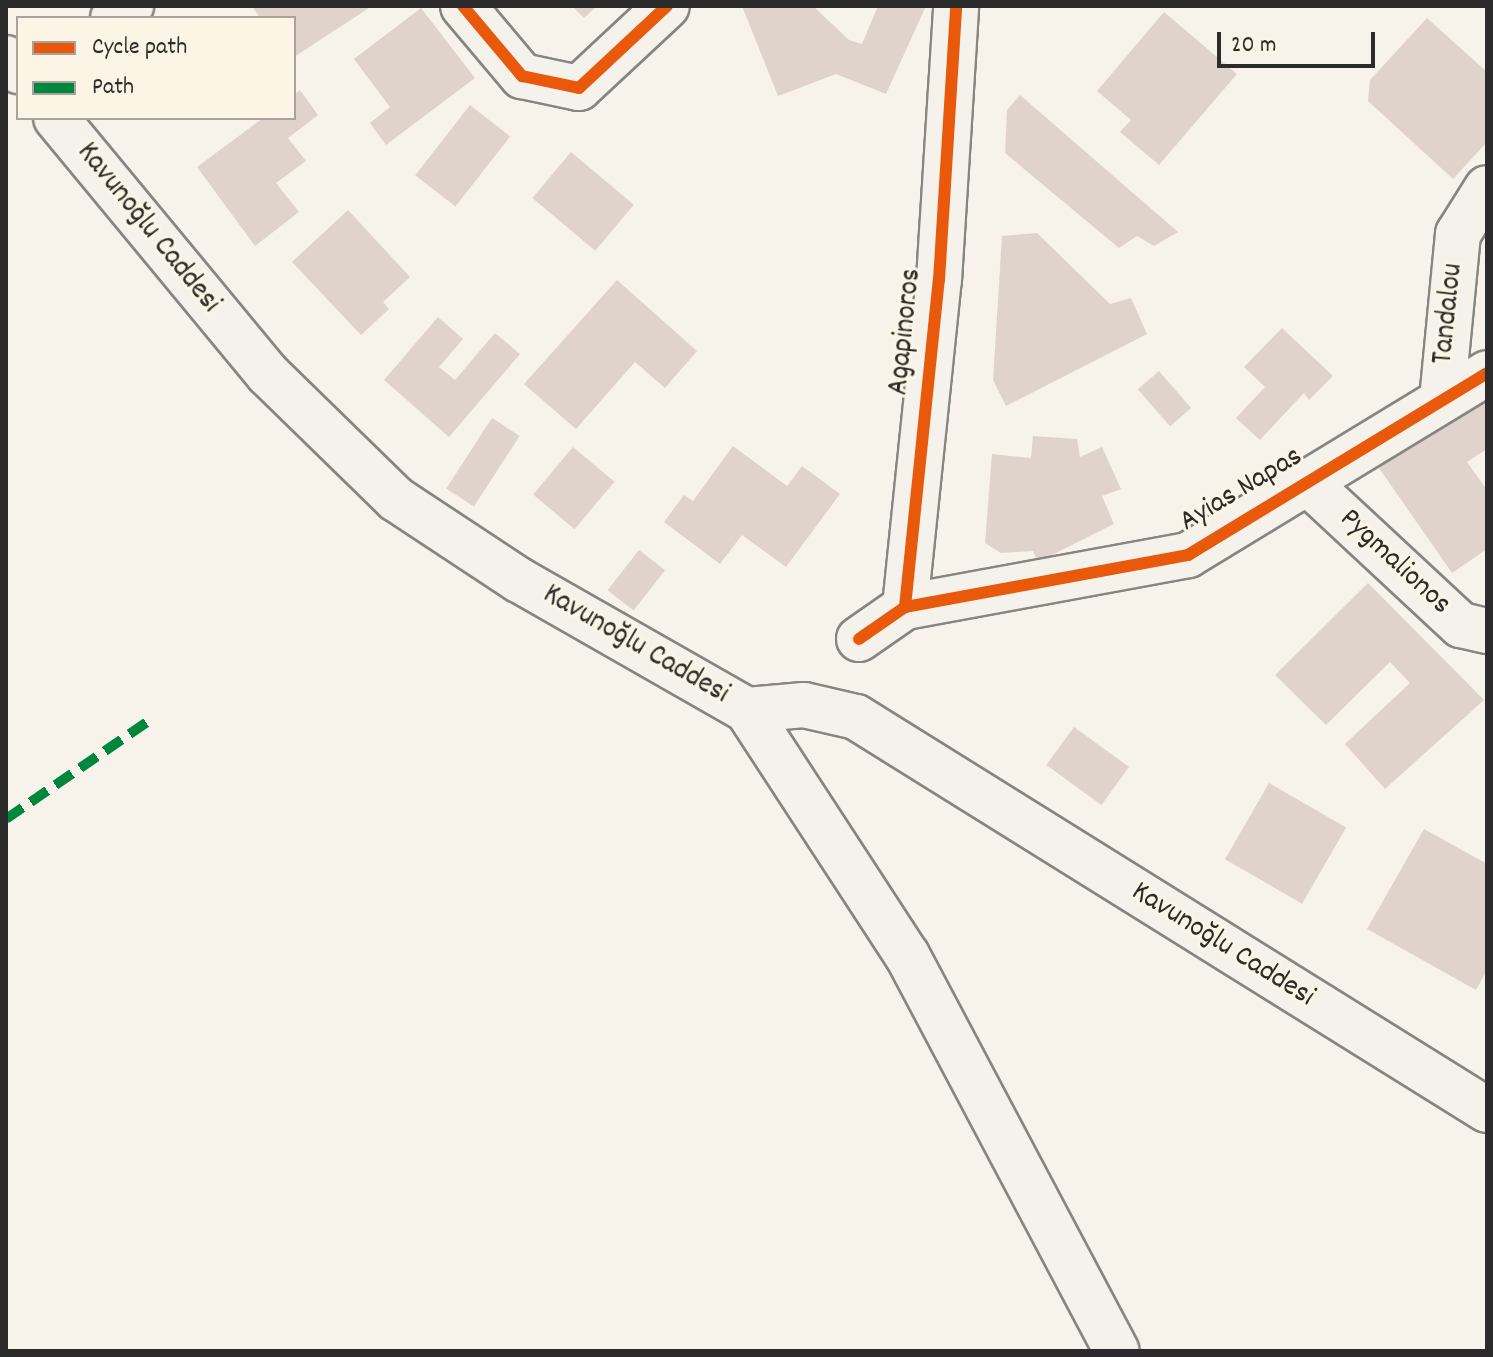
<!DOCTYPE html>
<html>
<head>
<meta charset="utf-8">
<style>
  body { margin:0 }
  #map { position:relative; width:1493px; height:1357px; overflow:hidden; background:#f7f3ea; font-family:Dekko,sans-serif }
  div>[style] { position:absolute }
  .building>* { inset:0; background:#e0d3cc; transform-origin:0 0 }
  .roads { filter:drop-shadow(2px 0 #878581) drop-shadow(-2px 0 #878581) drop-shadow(0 2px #878581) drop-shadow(0 -2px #878581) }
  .street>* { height:44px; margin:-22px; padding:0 22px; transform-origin:22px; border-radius:22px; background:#f5f2ec }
  .secondary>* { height:44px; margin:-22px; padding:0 22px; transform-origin:22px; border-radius:22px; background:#f5f2ec }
  .quiet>* { height:10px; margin-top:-5px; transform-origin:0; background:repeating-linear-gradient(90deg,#00873e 0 20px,transparent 0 30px) }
  .cycleway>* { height:12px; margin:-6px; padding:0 6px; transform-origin:6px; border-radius:6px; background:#e8590c }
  span { translate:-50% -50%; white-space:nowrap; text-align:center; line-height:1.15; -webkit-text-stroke:6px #fcf5e5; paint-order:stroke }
  .street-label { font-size:30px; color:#2b2b2b }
  .frame { position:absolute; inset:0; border:8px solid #2b2b2b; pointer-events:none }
  .legend { position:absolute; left:16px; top:16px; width:280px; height:104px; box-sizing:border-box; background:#fcf5e5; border:2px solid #a8a49b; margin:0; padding:10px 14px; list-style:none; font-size:24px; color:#2b2b2b }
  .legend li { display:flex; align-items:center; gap:16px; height:40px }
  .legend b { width:40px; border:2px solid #a8a49b }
  .scale { position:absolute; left:1217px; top:32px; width:158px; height:36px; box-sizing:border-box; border:4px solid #2b2b2b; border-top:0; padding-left:10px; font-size:24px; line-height:28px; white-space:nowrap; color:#2b2b2b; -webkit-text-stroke:6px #fcf5e5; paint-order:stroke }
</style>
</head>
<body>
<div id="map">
  <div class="building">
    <div style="clip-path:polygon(252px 6px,372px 6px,294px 57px,294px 18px,260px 18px)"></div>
    <div style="clip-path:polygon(572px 6px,597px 6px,584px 18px)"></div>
    <div style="clip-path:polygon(742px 6px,813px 6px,849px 40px,862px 44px,878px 6px,926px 6px,886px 94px,836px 74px,778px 96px)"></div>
    <div style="clip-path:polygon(421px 8px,475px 78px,386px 145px,370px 123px,390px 107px,354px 59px)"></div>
    <div style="clip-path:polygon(1164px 12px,1237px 74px,1159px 165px,1120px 132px,1131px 120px,1097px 91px)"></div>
    <div style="clip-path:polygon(1427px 18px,1487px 72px,1487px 142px,1453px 179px,1368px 101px,1370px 80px)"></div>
    <div style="clip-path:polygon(300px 90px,318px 115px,288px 138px,306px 161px,276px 183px,299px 212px,255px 246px,197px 167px,263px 118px,294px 118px,294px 95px)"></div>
    <div style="clip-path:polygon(1020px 95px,1178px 232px,1154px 246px,1137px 236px,1119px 248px,1005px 153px,1007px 110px)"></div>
    <div style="left:470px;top:105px;width:51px;height:89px;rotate:38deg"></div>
    <div style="left:571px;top:152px;width:82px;height:60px;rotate:40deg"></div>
    <div style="clip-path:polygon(348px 210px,410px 277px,383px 302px,389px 309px,361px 335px,292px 262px)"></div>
    <div style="clip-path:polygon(1037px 233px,1110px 304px,1131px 298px,1147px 334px,1006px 406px,993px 380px,1002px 236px)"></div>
    <div style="clip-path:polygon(617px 280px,697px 351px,665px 388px,635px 362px,576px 429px,524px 384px)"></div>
    <div style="clip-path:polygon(438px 317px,463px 339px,439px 367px,455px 380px,495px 333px,520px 354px,449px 437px,384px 380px)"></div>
    <div style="clip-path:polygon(1282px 328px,1333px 376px,1309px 400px,1304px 393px,1260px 440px,1236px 418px,1265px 387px,1244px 367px)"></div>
    <div style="left:1159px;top:371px;width:49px;height:28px;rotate:49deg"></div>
    <div style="clip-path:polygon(1482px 399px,1487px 405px,1487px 449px,1467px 462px,1487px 490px,1487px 549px,1452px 573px,1379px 468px)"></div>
    <div style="left:492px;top:418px;width:33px;height:84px;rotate:33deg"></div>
    <div style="clip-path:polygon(1033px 436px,1077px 439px,1080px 457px,1102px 447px,1121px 489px,1102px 496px,1114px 524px,1038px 562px,1033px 551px,1001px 553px,985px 543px,992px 454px,1031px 458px)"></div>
    <div style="clip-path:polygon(733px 446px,787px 486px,802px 466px,840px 494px,786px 567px,742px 535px,720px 564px,664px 522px,684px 495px,693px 501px)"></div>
    <div style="left:573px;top:447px;width:54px;height:62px;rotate:40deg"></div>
    <div style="left:639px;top:550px;width:33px;height:51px;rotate:38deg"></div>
    <div style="clip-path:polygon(1368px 583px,1484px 700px,1385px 789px,1345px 744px,1410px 683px,1390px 662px,1326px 725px,1275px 675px)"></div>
    <div style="left:1074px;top:727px;width:68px;height:47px;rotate:36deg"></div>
    <div style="left:1269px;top:783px;width:89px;height:88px;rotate:30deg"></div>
    <div style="clip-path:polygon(1424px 829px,1487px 864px,1487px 970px,1476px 990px,1367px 929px)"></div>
  </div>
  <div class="roads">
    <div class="street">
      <div style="left:463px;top:6px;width:92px;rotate:49.9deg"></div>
      <div style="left:522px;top:76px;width:58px;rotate:11.9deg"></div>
      <div style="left:579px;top:88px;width:120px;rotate:-43deg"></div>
      <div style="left:113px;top:18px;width:22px;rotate:-34deg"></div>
      <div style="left:1442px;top:400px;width:167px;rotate:-84.5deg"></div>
      <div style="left:1458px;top:234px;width:54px;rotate:-57.8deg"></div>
      <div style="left:1308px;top:483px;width:209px;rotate:42.9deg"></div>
      <div style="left:1461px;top:625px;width:27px;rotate:13deg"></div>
      <div style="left:905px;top:607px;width:288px;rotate:-10.4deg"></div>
      <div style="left:1188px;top:555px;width:350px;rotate:-31.3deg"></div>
      <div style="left:859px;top:639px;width:56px;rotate:-34.8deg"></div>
      <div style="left:905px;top:607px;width:329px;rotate:-84.1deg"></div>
      <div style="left:939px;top:280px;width:275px;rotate:-86.4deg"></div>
    </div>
    <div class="secondary">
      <div style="left:6px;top:58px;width:18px;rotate:47deg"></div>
      <div style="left:56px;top:118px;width:332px;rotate:50.4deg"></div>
      <div style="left:268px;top:374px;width:179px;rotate:44.3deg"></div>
      <div style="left:396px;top:499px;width:147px;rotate:33.4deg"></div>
      <div style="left:519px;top:580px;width:262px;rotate:29.7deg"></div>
      <div style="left:747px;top:710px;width:57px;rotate:-5deg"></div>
      <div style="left:804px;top:705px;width:53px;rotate:13deg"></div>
      <div style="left:856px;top:717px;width:743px;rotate:31.92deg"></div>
      <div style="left:747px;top:710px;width:293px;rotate:56.9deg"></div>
      <div style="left:907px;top:955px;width:448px;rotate:62.1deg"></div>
    </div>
  </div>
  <div class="quiet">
    <div style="left:6px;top:819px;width:178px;rotate:-34.5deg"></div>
  </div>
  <div class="cycleway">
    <div style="left:463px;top:6px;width:92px;rotate:49.9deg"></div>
    <div style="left:522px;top:76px;width:58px;rotate:11.9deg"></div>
    <div style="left:579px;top:88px;width:120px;rotate:-43deg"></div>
    <div style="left:905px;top:607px;width:288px;rotate:-10.4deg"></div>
    <div style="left:1188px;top:555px;width:350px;rotate:-31.3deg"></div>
    <div style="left:859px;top:639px;width:56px;rotate:-34.8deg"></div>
    <div style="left:905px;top:607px;width:329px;rotate:-84.1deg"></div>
    <div style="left:939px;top:280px;width:275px;rotate:-86.4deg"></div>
  </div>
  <div class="street-label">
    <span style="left:147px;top:229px;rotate:51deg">Kavunoğlu Caddesi</span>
    <span style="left:1450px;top:314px;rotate:-84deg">Tandalou</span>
    <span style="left:907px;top:332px;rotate:-84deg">Agapinoros</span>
    <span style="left:1242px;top:491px;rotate:-31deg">Ayias Napas</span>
    <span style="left:1394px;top:563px;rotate:43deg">Pygmalionos</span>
    <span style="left:635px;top:646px;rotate:30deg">Kavunoğlu Caddesi</span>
    <span style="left:1222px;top:946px;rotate:32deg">Kavunoğlu Caddesi</span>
  </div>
  <div class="frame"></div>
  <ul class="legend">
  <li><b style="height:10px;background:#e8590c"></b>Cycle path</li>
  <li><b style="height:10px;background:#00873e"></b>Path</li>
  </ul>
  <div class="scale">20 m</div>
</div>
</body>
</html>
